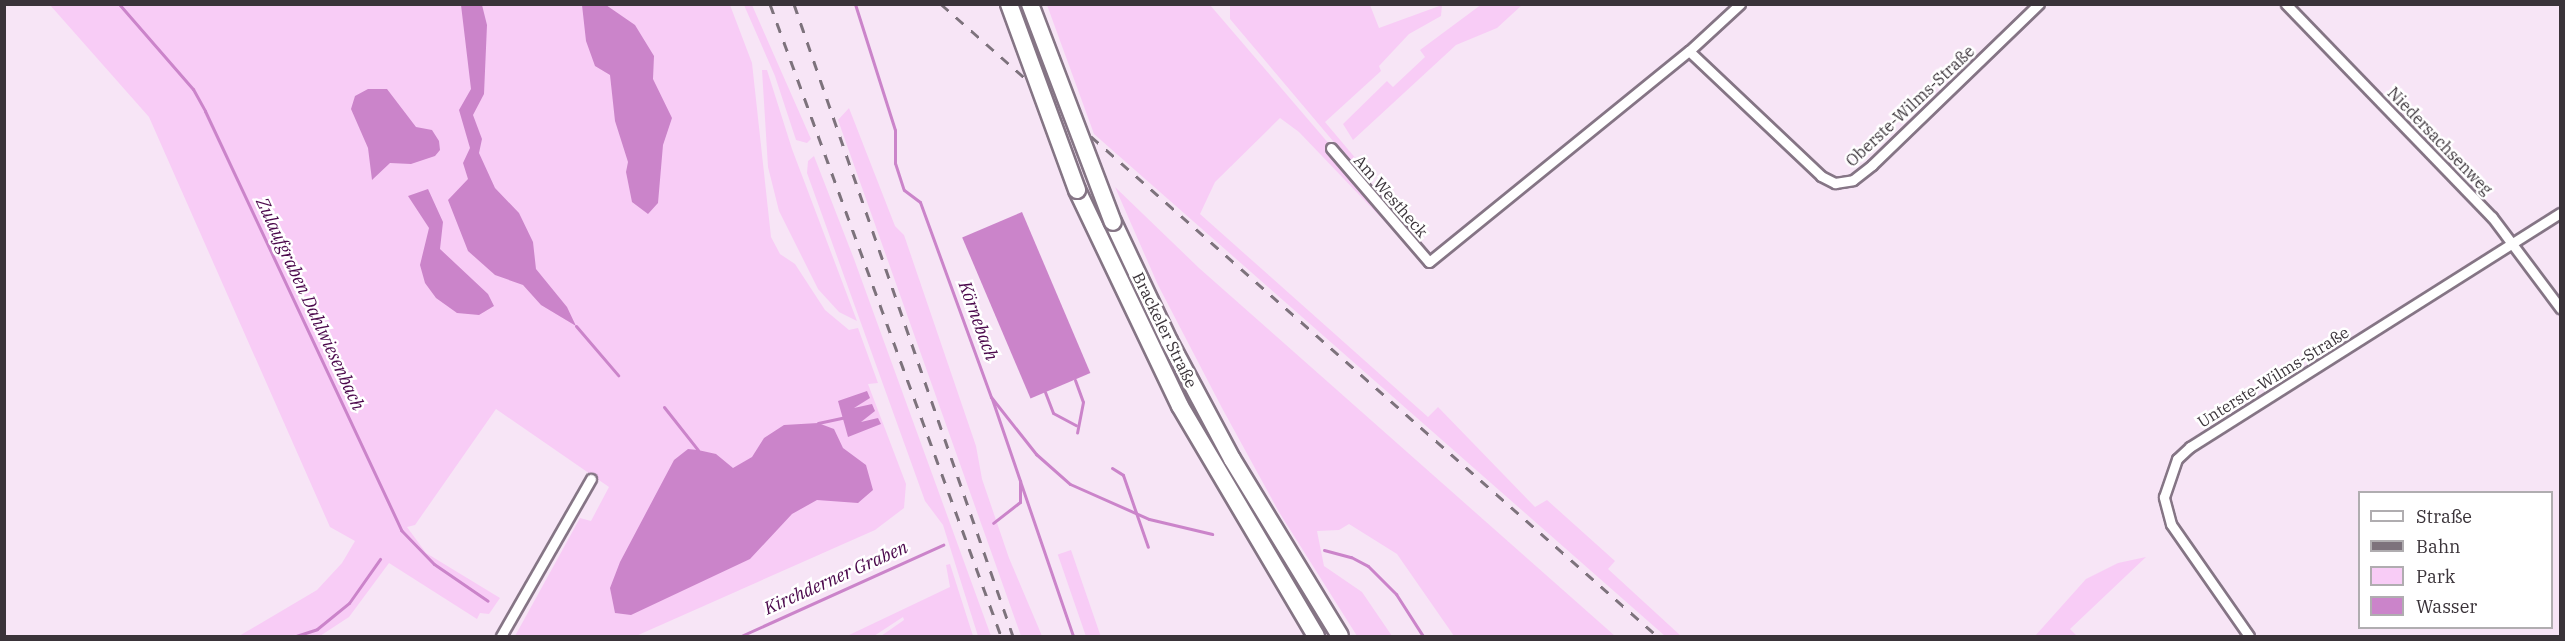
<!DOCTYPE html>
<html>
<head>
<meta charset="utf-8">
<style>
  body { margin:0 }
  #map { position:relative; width:2565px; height:641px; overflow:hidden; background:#f7e5f6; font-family:"IBM Plex Serif",serif }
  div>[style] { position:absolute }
  .green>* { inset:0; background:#f8ccf6; transform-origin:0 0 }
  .water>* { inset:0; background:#cb84ca; transform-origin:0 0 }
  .stream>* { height:3px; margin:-1.5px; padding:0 1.5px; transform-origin:1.5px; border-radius:1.5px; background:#cb84ca }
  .roads { filter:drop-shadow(2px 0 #857585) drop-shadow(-2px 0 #857585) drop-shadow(0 2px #857585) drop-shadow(0 -2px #857585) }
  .street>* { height:9px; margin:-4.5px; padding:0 4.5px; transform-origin:4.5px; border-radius:4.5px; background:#fff }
  .highway>* { height:16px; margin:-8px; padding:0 8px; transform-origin:8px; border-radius:8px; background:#fff }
  .rail>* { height:3px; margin-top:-1.5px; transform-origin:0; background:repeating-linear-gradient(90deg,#7d727c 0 10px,transparent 0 20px) }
  .bridges { filter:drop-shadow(2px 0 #857585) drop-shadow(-2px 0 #857585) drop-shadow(0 2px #857585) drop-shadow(0 -2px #857585) }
  .highway-bridge>* { height:16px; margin:-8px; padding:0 8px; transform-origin:8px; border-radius:8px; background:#fff }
  span { translate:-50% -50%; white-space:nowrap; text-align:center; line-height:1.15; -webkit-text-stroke:5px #fff; paint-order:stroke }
  .street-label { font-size:16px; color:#3a3339 }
  .water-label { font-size:18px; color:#4b084c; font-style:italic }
  .frame { position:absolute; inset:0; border:6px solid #3a3339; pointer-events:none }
  .legend { position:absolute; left:2358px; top:491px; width:195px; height:138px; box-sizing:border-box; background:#fff; border:2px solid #b0adb0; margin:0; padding:8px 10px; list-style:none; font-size:18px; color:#3a3339 }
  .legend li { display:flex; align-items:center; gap:12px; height:30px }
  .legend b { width:30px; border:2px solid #b0adb0 }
</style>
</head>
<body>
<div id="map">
  <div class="green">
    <div style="clip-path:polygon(1482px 4px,1522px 5px,1497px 28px,1456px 45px,1353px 140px,1343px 124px,1387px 81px,1393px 87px,1425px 57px,1420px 50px)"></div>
    <div style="clip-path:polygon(50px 5px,730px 5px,752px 63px,771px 237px,780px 254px,795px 264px,825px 310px,849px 330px,858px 328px,878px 383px,868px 384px,906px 484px,904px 508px,875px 530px,636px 636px,515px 636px,580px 518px,591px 521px,609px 487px,496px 409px,415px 525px,407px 527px,426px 553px,500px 598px,489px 614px,480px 613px,477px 619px,389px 563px,349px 617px,320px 636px,239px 636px,317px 590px,342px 563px,355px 541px,330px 527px,149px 117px)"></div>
    <div style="clip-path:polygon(744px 5px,752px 5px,811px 139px,807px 143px,796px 140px,775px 76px)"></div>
    <div style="clip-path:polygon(1047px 5px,1210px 5px,1330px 145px,1325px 150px,1412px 250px,1299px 132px,1280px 118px,1215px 182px,1200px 214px,1428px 417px,1438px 407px,1535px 507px,1547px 500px,1615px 561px,1608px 569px,1681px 636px,1665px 636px,1094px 134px)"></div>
    <div style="clip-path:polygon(1230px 5px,1370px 5px,1379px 28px,1442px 5px,1441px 16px,1409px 34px,1379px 66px,1381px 71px,1325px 122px,1357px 160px,1349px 160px,1230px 19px)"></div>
    <div style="clip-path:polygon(762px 70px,767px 70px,792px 149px,857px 321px,839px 312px,818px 289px,779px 211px,768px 167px)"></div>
    <div style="clip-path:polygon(849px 108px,895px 226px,904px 235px,976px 446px,982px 479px,1009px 558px,1042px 636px,1021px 636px,838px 120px)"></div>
    <div style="clip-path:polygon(814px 156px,854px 259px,991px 636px,978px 636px,943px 525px,925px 501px,807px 173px,808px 161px)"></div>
    <div style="clip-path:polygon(1115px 187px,1199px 268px,1615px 636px,1454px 636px,1397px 554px,1349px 524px,1339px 530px,1317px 531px,1324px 566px,1362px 592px,1392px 636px,1357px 636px,1279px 512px,1222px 408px,1158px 285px)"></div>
    <div style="left:1071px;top:550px;width:91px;height:14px;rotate:71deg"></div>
    <div style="clip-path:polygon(2146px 557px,2070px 629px,2077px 636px,2035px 636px,2086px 579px,2118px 563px)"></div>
    <div style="clip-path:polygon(950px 564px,973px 636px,881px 636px,904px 620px,903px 617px,874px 636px,847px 636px,950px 587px,946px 565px)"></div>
  </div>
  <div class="water">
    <div style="clip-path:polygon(461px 5px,482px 5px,487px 25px,484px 94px,473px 115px,482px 139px,479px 153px,495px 188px,519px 213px,533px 242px,536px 269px,567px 307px,576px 326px,541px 305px,523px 285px,495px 275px,468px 251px,448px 200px,468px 179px,463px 163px,470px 148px,459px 110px,471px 89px)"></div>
    <div style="clip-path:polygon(582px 5px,606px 5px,635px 25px,654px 56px,653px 79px,672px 118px,663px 145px,658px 203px,648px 214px,632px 202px,626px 172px,628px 162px,615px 121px,610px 75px,595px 66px,586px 41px)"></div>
    <div style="clip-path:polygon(368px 89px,387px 89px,416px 127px,432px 130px,439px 141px,440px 150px,435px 156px,411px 164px,390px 163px,372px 180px,368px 148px,351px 109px,355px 96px)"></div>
    <div style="clip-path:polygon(428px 189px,443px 222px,440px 249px,488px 294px,494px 306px,479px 315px,457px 313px,436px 298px,425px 283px,420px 265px,429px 228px,408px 196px)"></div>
    <div style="left:1022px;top:212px;width:175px;height:65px;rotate:67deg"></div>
    <div style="clip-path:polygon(867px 391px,870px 398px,854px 408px,872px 404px,875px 411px,861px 422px,878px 418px,881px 424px,848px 437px,838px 401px)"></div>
    <div style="clip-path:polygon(818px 423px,834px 429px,843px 448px,866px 465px,873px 490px,858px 503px,817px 500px,792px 514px,750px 559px,631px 615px,615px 613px,610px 588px,620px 562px,674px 460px,688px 449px,698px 450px,716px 454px,733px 468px,752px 457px,764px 438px,784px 425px)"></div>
  </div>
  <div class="stream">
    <div style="left:119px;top:4px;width:113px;rotate:49deg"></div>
    <div style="left:193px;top:89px;width:25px;rotate:61deg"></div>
    <div style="left:205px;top:111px;width:463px;rotate:64.9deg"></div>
    <div style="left:401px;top:530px;width:47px;rotate:45.9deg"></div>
    <div style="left:434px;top:564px;width:65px;rotate:34.4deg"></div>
    <div style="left:855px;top:4px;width:132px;rotate:72.4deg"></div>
    <div style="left:895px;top:130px;width:33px;rotate:90deg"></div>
    <div style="left:895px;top:163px;width:28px;rotate:72deg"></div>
    <div style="left:904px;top:190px;width:20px;rotate:37deg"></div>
    <div style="left:920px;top:202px;width:208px;rotate:70deg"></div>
    <div style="left:991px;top:397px;width:73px;rotate:51.7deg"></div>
    <div style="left:1036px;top:454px;width:45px;rotate:41.4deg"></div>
    <div style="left:1070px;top:484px;width:86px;rotate:23.9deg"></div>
    <div style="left:1149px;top:519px;width:65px;rotate:13.4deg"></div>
    <div style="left:576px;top:326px;width:65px;rotate:49.4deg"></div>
    <div style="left:1075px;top:380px;width:23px;rotate:70deg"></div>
    <div style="left:1083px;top:402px;width:31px;rotate:101deg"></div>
    <div style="left:1045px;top:392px;width:22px;rotate:69deg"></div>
    <div style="left:1053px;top:413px;width:26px;rotate:28deg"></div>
    <div style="left:992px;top:399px;width:87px;rotate:71.1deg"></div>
    <div style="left:1020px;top:481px;width:21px;rotate:90deg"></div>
    <div style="left:1020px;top:502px;width:34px;rotate:142deg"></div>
    <div style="left:664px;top:407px;width:55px;rotate:51.7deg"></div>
    <div style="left:818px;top:423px;width:25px;rotate:-12deg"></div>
    <div style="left:1112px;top:468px;width:13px;rotate:32deg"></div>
    <div style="left:1123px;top:475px;width:76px;rotate:70.9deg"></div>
    <div style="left:1020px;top:481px;width:164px;rotate:71.1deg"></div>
    <div style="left:1324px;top:550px;width:28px;rotate:15deg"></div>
    <div style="left:1351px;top:557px;width:19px;rotate:28deg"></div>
    <div style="left:1368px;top:566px;width:40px;rotate:45deg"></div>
    <div style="left:1396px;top:594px;width:50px;rotate:57.3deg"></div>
    <div style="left:296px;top:636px;width:22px;rotate:-18deg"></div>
    <div style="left:317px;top:629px;width:41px;rotate:-39.1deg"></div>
    <div style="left:349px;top:603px;width:54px;rotate:-54.8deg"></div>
    <div style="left:741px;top:636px;width:222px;rotate:-24.3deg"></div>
  </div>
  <div class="roads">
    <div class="street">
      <div style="left:1740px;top:4px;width:69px;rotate:137.3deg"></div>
      <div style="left:1689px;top:51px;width:182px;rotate:43.4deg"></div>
      <div style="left:1821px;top:176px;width:16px;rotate:27deg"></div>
      <div style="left:1835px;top:183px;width:18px;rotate:-9deg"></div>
      <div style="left:1853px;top:180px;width:24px;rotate:-38deg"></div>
      <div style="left:1872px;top:165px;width:232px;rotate:-44deg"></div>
      <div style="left:2286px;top:4px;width:296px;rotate:46deg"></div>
      <div style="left:2492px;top:217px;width:114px;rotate:53.2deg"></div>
      <div style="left:1331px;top:148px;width:150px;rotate:49.3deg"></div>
      <div style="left:1429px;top:262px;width:335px;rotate:-39.1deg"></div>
      <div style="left:501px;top:636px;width:181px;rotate:-60.2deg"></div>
      <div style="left:2249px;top:636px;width:136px;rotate:-124.9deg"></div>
      <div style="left:2171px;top:524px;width:28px;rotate:-105deg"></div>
      <div style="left:2164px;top:497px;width:40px;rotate:-71.1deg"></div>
      <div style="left:2177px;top:459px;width:18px;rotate:-43deg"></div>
      <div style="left:2190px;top:447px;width:438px;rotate:-32.3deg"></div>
    </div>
    <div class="highway">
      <div style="left:1077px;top:190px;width:239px;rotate:64.5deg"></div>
      <div style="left:1180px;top:406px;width:267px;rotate:59.4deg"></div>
      <div style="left:1113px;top:222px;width:132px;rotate:64.8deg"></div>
      <div style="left:1169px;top:341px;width:134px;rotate:61.9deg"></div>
      <div style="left:1232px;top:459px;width:207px;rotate:58.6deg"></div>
    </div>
  </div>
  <div class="rail">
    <div style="left:770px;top:4px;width:673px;rotate:69.92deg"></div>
    <div style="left:794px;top:4px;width:669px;rotate:70.89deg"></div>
    <div style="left:941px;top:4px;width:955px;rotate:41.43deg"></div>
  </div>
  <div class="bridges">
    <div class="highway-bridge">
      <div style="left:1009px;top:4px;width:198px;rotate:69.9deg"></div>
      <div style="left:1030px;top:4px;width:233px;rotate:69.2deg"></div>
    </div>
  </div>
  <div class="street-label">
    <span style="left:1910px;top:106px;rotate:-43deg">Oberste-Wilms-Straße</span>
    <span style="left:2440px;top:141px;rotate:46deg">Niedersachsenweg</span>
    <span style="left:1391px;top:196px;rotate:49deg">Am Westheck</span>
    <span style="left:1165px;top:330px;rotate:64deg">Brackeler Straße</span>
    <span style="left:2273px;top:377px;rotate:-32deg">Unterste-Wilms-Straße</span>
  </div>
  <div class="water-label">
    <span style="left:310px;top:304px;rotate:65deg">Zulaufgraben Dahlwiesenbach</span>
    <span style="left:978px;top:321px;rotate:70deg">Körnebach</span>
    <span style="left:836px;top:578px;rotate:-24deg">Kirchderner Graben</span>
  </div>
  <div class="frame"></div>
  <ul class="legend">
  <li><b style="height:8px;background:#fff"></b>Straße</li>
  <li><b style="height:8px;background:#7d727c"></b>Bahn</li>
  <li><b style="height:16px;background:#f8ccf6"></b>Park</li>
  <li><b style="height:16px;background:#cb84ca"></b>Wasser</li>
  </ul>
</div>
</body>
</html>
